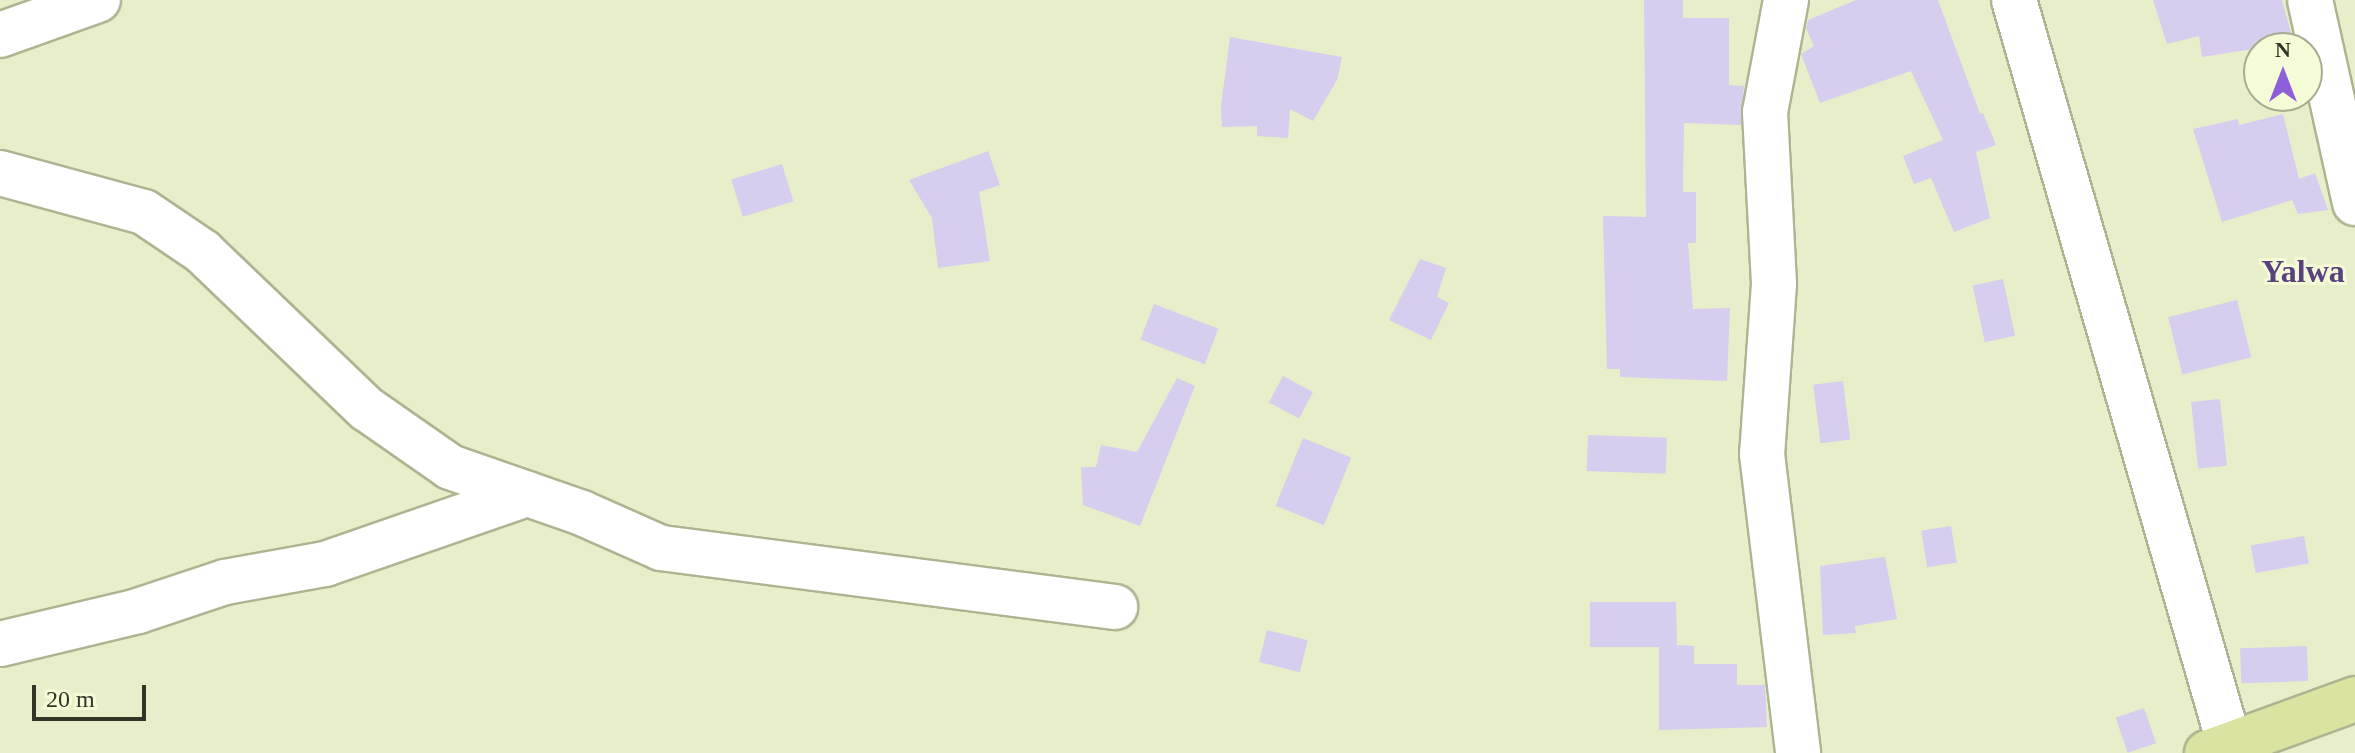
<!DOCTYPE html>
<html>
<head>
<meta charset="utf-8">
<style>
  body { margin:0 }
  #map { position:relative; width:2355px; height:753px; overflow:hidden; background:#e7eec9; font-family:Georgia,serif }
  div>[style] { position:absolute }
  .building>* { inset:0; background:#d7cdef; transform-origin:0 0 }
  .roads { filter:drop-shadow(2px 0 #aeb491) drop-shadow(-2px 0 #aeb491) drop-shadow(0 2px #aeb491) drop-shadow(0 -2px #aeb491) }
  .minor>* { height:44px; margin:-22px; padding:0 22px; transform-origin:22px; border-radius:22px; background:#fff }
  .major>* { height:44px; margin:-22px; padding:0 22px; transform-origin:22px; border-radius:22px; background:#dae3a0 }
  span { translate:-50% -50%; white-space:nowrap; text-align:center; line-height:1.15; -webkit-text-stroke:6px #f4fbd6; paint-order:stroke }
  .quarter-label { font-size:32px; color:#58427f; font-weight:700 }
  .north { position:absolute; left:2243px; top:32px; width:80px; height:80px; box-sizing:border-box; background:#f4fbd6; border:2px solid #a6ab90; border-radius:50%; rotate:0deg; font-size:22px; font-weight:700; line-height:32px; text-align:center; color:#313426 }
  .north::after { content:''; display:block; margin:auto; width:28px; height:36px; background:#8e5fd8; clip-path:polygon(50% 0,100% 100%,50% 72%,0 100%) }
  .scale { position:absolute; left:32px; top:685px; width:114px; height:36px; box-sizing:border-box; border:4px solid #313426; border-top:0; padding-left:10px; font-size:24px; line-height:28px; white-space:nowrap; color:#313426; -webkit-text-stroke:6px #f4fbd6; paint-order:stroke }
</style>
</head>
<body>
<div id="map">
  <div class="building">
    <div style="clip-path:polygon(1644px 0,1683px 0,1683px 18px,1729px 18px,1729px 85px,1744px 86px,1741px 125px,1684px 123px,1683px 192px,1696px 192px,1696px 243px,1688px 243px,1693px 309px,1730px 308px,1727px 381px,1620px 377px,1620px 369px,1607px 369px,1603px 216px,1646px 217px)"></div>
    <div style="clip-path:polygon(1856px 0,1938px 0,1980px 114px,1983px 113px,1996px 145px,1976px 152px,1990px 218px,1954px 232px,1931px 178px,1914px 184px,1903px 156px,1943px 140px,1911px 71px,1820px 103px,1801px 54px,1814px 46px,1806px 28px,1808px 20px)"></div>
    <div style="clip-path:polygon(2153px 0,2282px 0,2295px 48px,2259px 48px,2202px 57px,2199px 36px,2167px 44px)"></div>
    <div style="clip-path:polygon(1230px 37px,1342px 57px,1337px 80px,1313px 121px,1290px 109px,1288px 138px,1257px 136px,1257px 126px,1222px 127px,1221px 106px)"></div>
    <div style="clip-path:polygon(2283px 114px,2299px 179px,2315px 173px,2328px 210px,2298px 214px,2292px 200px,2222px 222px,2193px 129px,2238px 119px,2239px 125px)"></div>
    <div style="clip-path:polygon(988px 151px,1000px 185px,979px 192px,990px 261px,938px 268px,932px 218px,909px 180px)"></div>
    <div style="left:782px;top:164px;width:39px;height:53px;rotate:73deg"></div>
    <div style="clip-path:polygon(1420px 259px,1446px 268px,1437px 297px,1449px 303px,1431px 340px,1389px 320px)"></div>
    <div style="left:2003px;top:279px;width:58px;height:31px;rotate:78deg"></div>
    <div style="left:2237px;top:300px;width:59px;height:71px;rotate:76deg"></div>
    <div style="left:1154px;top:304px;width:69px;height:38px;rotate:21deg"></div>
    <div style="left:1283px;top:376px;width:34px;height:30px;rotate:28deg"></div>
    <div style="clip-path:polygon(1177px 378px,1195px 386px,1140px 526px,1083px 505px,1081px 467px,1096px 467px,1101px 445px,1137px 452px)"></div>
    <div style="left:1843px;top:381px;width:59px;height:30px;rotate:83deg"></div>
    <div style="left:2220px;top:399px;width:67px;height:29px;rotate:84deg"></div>
    <div style="left:1588px;top:435px;width:79px;height:36px;rotate:2deg"></div>
    <div style="left:1303px;top:438px;width:52px;height:73px;rotate:22deg"></div>
    <div style="left:1951px;top:526px;width:37px;height:30px;rotate:81deg"></div>
    <div style="left:2304px;top:536px;width:28px;height:54px;rotate:80deg"></div>
    <div style="clip-path:polygon(1885px 557px,1897px 619px,1855px 626px,1856px 633px,1823px 635px,1820px 566px)"></div>
    <div style="clip-path:polygon(1590px 602px,1676px 602px,1677px 645px,1694px 646px,1694px 664px,1737px 664px,1737px 685px,1765px 685px,1767px 727px,1659px 730px,1659px 647px,1590px 647px)"></div>
    <div style="left:1267px;top:630px;width:42px;height:33px;rotate:14deg"></div>
    <div style="left:2307px;top:646px;width:35px;height:67px;rotate:88deg"></div>
    <div style="left:2144px;top:708px;width:37px;height:30px;rotate:71deg"></div>
  </div>
  <div class="roads">
    <div class="minor">
      <div style="left:1786px;top:0;width:114px;rotate:100.6deg"></div>
      <div style="left:1765px;top:112px;width:172px;rotate:87deg"></div>
      <div style="left:1774px;top:284px;width:170px;rotate:94deg"></div>
      <div style="left:1762px;top:454px;width:301px;rotate:83.1deg"></div>
      <div style="left:2014px;top:0;width:784px;rotate:73.85deg"></div>
      <div style="left:2310px;top:0;width:208px;rotate:77.5deg"></div>
      <div style="left:0;top:35px;width:104px;rotate:-19.7deg"></div>
      <div style="left:0;top:173px;width:149px;rotate:15.2deg"></div>
      <div style="left:144px;top:212px;width:71px;rotate:34.1deg"></div>
      <div style="left:203px;top:252px;width:227px;rotate:43.8deg"></div>
      <div style="left:367px;top:409px;width:101px;rotate:34.9deg"></div>
      <div style="left:450px;top:467px;width:140px;rotate:19.2deg"></div>
      <div style="left:582px;top:513px;width:86px;rotate:23.9deg"></div>
      <div style="left:661px;top:548px;width:458px;rotate:7.4deg"></div>
      <div style="left:0;top:644px;width:142px;rotate:-13.4deg"></div>
      <div style="left:138px;top:611px;width:92px;rotate:-18.4deg"></div>
      <div style="left:225px;top:582px;width:102px;rotate:-10.2deg"></div>
      <div style="left:325px;top:564px;width:214px;rotate:-19.1deg"></div>
    </div>
    <div class="major">
      <div style="left:2207px;top:753px;width:158px;rotate:-20deg"></div>
    </div>
  </div>
  <div class="quarter-label">
    <span style="left:2303px;top:271px">Yalwa</span>
  </div>
  <div class="north">N</div>
  <div class="scale">20 m</div>
</div>
</body>
</html>
